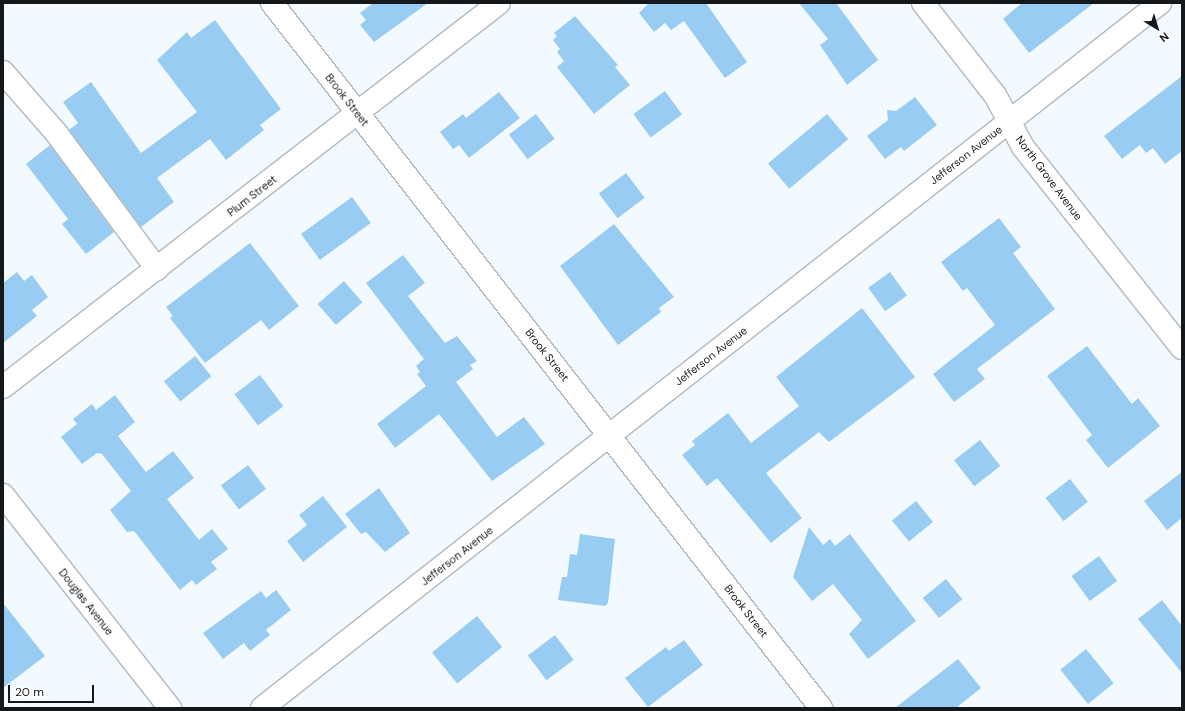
<!DOCTYPE html>
<html>
<head>
<meta charset="utf-8">
<style>
  body { margin:0 }
  #map { position:relative; width:1185px; height:711px; overflow:hidden; background:#f3faff; font-family:"DM Sans",sans-serif }
  div>[style] { position:absolute }
  .building>* { inset:0; background:#99ccf2; transform-origin:0 0 }
  .roads { filter:drop-shadow(1px 0 #b2b9bf) drop-shadow(-1px 0 #b2b9bf) drop-shadow(0 1px #b2b9bf) drop-shadow(0 -1px #b2b9bf) }
  .minor>* { height:22px; margin:-11px; padding:0 11px; transform-origin:11px; border-radius:11px; background:#fff }
  span { translate:-50% -50%; white-space:nowrap; text-align:center; line-height:1.15; -webkit-text-stroke:3.5px #fff; paint-order:stroke }
  .street-label { font-size:11px; color:#15181a }
  .frame { position:absolute; inset:0; border:4px solid #15181a; pointer-events:none }
  .north { position:absolute; left:1137px; top:8px; width:40px; height:40px; -webkit-text-stroke:3px #fff; paint-order:stroke; rotate:142deg; font-size:11px; font-weight:700; line-height:16px; text-align:center; color:#15181a }
  .north::after { content:''; display:block; margin:auto; width:14px; height:18px; background:#15181a; clip-path:polygon(50% 0,100% 100%,50% 72%,0 100%) }
  .scale { position:absolute; left:8px; top:685px; width:86px; height:18px; box-sizing:border-box; border:2px solid #15181a; border-top:0; padding-left:5px; font-size:12px; line-height:14px; white-space:nowrap; color:#15181a; -webkit-text-stroke:3px #fff; paint-order:stroke }
</style>
</head>
<body>
<div id="map">
  <div class="building">
    <div style="clip-path:polygon(373px 3px,428px 3px,374px 42px,360px 25px,366px 20px,360px 13px)"></div>
    <div style="clip-path:polygon(649px 3px,706px 3px,747px 62px,725px 78px,684px 21px,671px 30px,665px 23px,654px 32px,639px 13px)"></div>
    <div style="clip-path:polygon(799px 3px,836px 3px,878px 60px,847px 85px,820px 45px,828px 39px)"></div>
    <div style="clip-path:polygon(1022px 3px,1094px 3px,1029px 53px,1003px 19px)"></div>
    <div style="clip-path:polygon(575px 16px,618px 65px,615px 67px,630px 85px,594px 114px,557px 67px,564px 61px,557px 52px,560px 49px,553px 40px,557px 36px,554px 33px)"></div>
    <div style="clip-path:polygon(215px 20px,281px 109px,260px 125px,264px 130px,226px 160px,210px 139px,157px 178px,174px 202px,141px 227px,69px 130px,78px 123px,63px 102px,91px 82px,141px 153px,197px 112px,157px 60px,187px 32px,191px 38px)"></div>
    <div style="clip-path:polygon(1182px 76px,1182px 151px,1165px 164px,1153px 148px,1146px 153px,1140px 145px,1122px 159px,1104px 136px)"></div>
    <div style="left:665px;top:91px;width:29px;height:39px;rotate:54deg"></div>
    <div style="clip-path:polygon(499px 92px,520px 118px,469px 158px,459px 145px,453px 149px,440px 132px,463px 114px,466px 118px)"></div>
    <div style="clip-path:polygon(915px 97px,937px 125px,904px 151px,901px 147px,885px 159px,867px 136px,888px 120px,887px 110px,896px 111px)"></div>
    <div style="left:536px;top:114px;width:31px;height:34px;rotate:53deg"></div>
    <div style="left:827px;top:114px;width:33px;height:77px;rotate:50deg"></div>
    <div style="clip-path:polygon(50px 145px,114px 232px,86px 254px,62px 224px,68px 219px,26px 164px)"></div>
    <div style="left:626px;top:173px;width:31px;height:34px;rotate:53deg"></div>
    <div style="left:352px;top:197px;width:32px;height:63px;rotate:54deg"></div>
    <div style="clip-path:polygon(999px 218px,1021px 247px,1013px 253px,1055px 309px,977px 369px,985px 379px,954px 402px,933px 374px,995px 325px,967px 288px,963px 291px,941px 262px)"></div>
    <div style="clip-path:polygon(614px 224px,674px 297px,659px 308px,661px 312px,618px 345px,560px 266px)"></div>
    <div style="clip-path:polygon(250px 243px,299px 306px,269px 330px,261px 320px,205px 363px,170px 318px,173px 316px,166px 307px)"></div>
    <div style="clip-path:polygon(403px 255px,425px 283px,408px 296px,445px 343px,457px 336px,477px 361px,470px 365px,473px 369px,456px 382px,497px 437px,524px 417px,545px 444px,492px 481px,439px 414px,395px 448px,377px 424px,426px 386px,417px 374px,420px 372px,416px 366px,424px 359px,366px 283px)"></div>
    <div style="clip-path:polygon(17px 272px,24px 281px,32px 275px,48px 297px,32px 310px,37px 316px,3px 343px,3px 283px)"></div>
    <div style="left:890px;top:272px;width:29px;height:27px;rotate:54deg"></div>
    <div style="left:344px;top:281px;width:28px;height:35px;rotate:49deg"></div>
    <div style="clip-path:polygon(862px 308px,915px 377px,829px 442px,819px 432px,766px 473px,802px 518px,771px 543px,717px 478px,707px 486px,682px 455px,695px 445px,692px 441px,728px 413px,751px 443px,799px 406px,776px 377px)"></div>
    <div style="clip-path:polygon(1087px 346px,1132px 404px,1138px 398px,1160px 426px,1108px 468px,1086px 440px,1092px 435px,1047px 376px)"></div>
    <div style="left:195px;top:356px;width:26px;height:40px;rotate:51deg"></div>
    <div style="left:260px;top:375px;width:39px;height:32px;rotate:53deg"></div>
    <div style="clip-path:polygon(115px 395px,135px 422px,118px 436px,146px 472px,173px 451px,194px 478px,167px 499px,199px 540px,212px 529px,228px 549px,211px 562px,217px 569px,196px 585px,192px 580px,180px 590px,134px 531px,127px 532px,110px 510px,131px 491px,102px 454px,97px 453px,82px 464px,61px 437px,77px 424px,73px 419px,92px 404px,96px 410px)"></div>
    <div style="left:980px;top:440px;width:33px;height:33px;rotate:52deg"></div>
    <div style="left:248px;top:465px;width:30px;height:34px;rotate:53deg"></div>
    <div style="clip-path:polygon(1182px 472px,1182px 518px,1167px 530px,1144px 501px)"></div>
    <div style="left:1070px;top:479px;width:29px;height:31px;rotate:52deg"></div>
    <div style="clip-path:polygon(379px 488px,410px 533px,385px 552px,366px 532px,361px 534px,345px 514px)"></div>
    <div style="clip-path:polygon(323px 496px,347px 527px,303px 562px,287px 541px,307px 525px,299px 515px)"></div>
    <div style="left:916px;top:501px;width:27px;height:31px;rotate:51deg"></div>
    <div style="clip-path:polygon(809px 527px,823px 545px,830px 539px,835px 546px,850px 534px,916px 621px,868px 659px,849px 634px,862px 620px,833px 584px,812px 601px,793px 577px)"></div>
    <div style="clip-path:polygon(580px 534px,615px 539px,608px 603px,605px 606px,558px 600px,562px 577px,567px 577px,570px 554px,577px 555px)"></div>
    <div style="left:1099px;top:556px;width:31px;height:34px;rotate:54deg"></div>
    <div style="left:946px;top:579px;width:26px;height:30px;rotate:51deg"></div>
    <div style="clip-path:polygon(276px 590px,291px 610px,266px 630px,270px 635px,250px 651px,244px 643px,223px 659px,203px 633px,261px 591px,266px 598px)"></div>
    <div style="clip-path:polygon(1162px 600px,1182px 626px,1182px 673px,1138px 619px)"></div>
    <div style="clip-path:polygon(3px 603px,45px 656px,3px 688px)"></div>
    <div style="left:477px;top:616px;width:40px;height:58px;rotate:51deg"></div>
    <div style="left:555px;top:635px;width:31px;height:34px;rotate:53deg"></div>
    <div style="clip-path:polygon(684px 640px,703px 665px,648px 707px,625px 678px,666px 647px,669px 651px)"></div>
    <div style="left:1086px;top:649px;width:44px;height:33px;rotate:51deg"></div>
    <div style="clip-path:polygon(958px 659px,981px 688px,956px 708px,895px 708px)"></div>
  </div>
  <div class="roads">
    <div class="minor">
      <div style="left:272px;top:3px;width:894px;rotate:52.09deg"></div>
      <div style="left:923px;top:3px;width:117px;rotate:52deg"></div>
      <div style="left:995px;top:95px;width:59px;rotate:61.7deg"></div>
      <div style="left:1023px;top:147px;width:256px;rotate:51.7deg"></div>
      <div style="left:3px;top:72px;width:82px;rotate:48.9deg"></div>
      <div style="left:57px;top:134px;width:168px;rotate:53.5deg"></div>
      <div style="left:3px;top:387px;width:627px;rotate:-37.75deg"></div>
      <div style="left:3px;top:495px;width:271px;rotate:51.9deg"></div>
      <div style="left:262px;top:708px;width:1142px;rotate:-38.13deg"></div>
    </div>
  </div>
  <div class="street-label">
    <span style="left:347px;top:100px;rotate:52deg">Brook Street</span>
    <span style="left:966px;top:155px;rotate:-38deg">Jefferson Avenue</span>
    <span style="left:1049px;top:178px;rotate:53deg">North Grove Avenue</span>
    <span style="left:252px;top:196px;rotate:-38deg">Plum Street</span>
    <span style="left:547px;top:355px;rotate:52deg">Brook Street</span>
    <span style="left:711px;top:356px;rotate:-38deg">Jefferson Avenue</span>
    <span style="left:457px;top:556px;rotate:-38deg">Jefferson Avenue</span>
    <span style="left:86px;top:602px;rotate:52deg">Douglas Avenue</span>
    <span style="left:746px;top:611px;rotate:52deg">Brook Street</span>
  </div>
  <div class="frame"></div>
  <div class="north">N</div>
  <div class="scale">20 m</div>
</div>
</body>
</html>
